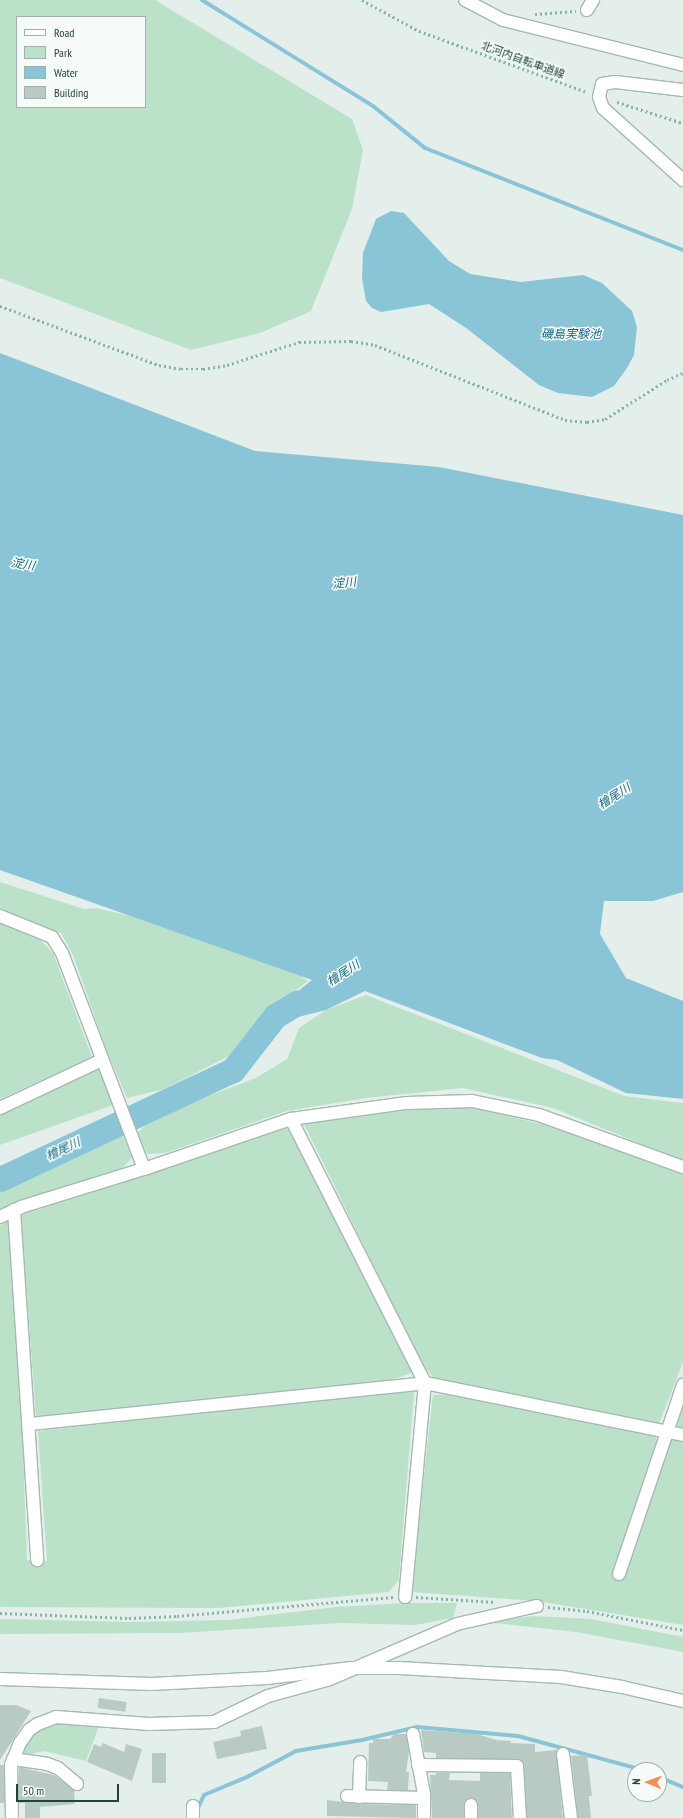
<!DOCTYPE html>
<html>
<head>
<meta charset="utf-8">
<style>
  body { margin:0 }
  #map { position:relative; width:683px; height:1818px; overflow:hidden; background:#e4efeb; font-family:"PT Sans Narrow","Noto Sans JP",sans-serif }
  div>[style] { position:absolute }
  .green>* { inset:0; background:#bce1c9 }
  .water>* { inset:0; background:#89c5d7 }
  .stream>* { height:4px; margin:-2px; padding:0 2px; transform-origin:2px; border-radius:2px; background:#89c5d7 }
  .river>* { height:25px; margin:-12.5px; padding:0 12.5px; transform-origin:12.5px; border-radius:12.5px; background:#89c5d7 }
  .building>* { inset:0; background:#b9cac4; transform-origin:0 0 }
  .path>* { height:2.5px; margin-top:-1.25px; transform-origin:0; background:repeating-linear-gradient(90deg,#82b5a9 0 2px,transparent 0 5px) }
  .roads { filter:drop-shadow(1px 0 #a6b8b3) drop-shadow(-1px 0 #a6b8b3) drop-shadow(0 1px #a6b8b3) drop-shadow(0 -1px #a6b8b3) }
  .minor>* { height:12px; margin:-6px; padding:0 6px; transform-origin:6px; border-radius:6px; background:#fff }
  span { translate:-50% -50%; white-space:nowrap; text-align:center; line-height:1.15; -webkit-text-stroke:3px #f6fbf9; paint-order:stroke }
  .street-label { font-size:11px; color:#22433c }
  .water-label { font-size:12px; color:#166984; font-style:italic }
  .legend { position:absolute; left:16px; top:16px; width:130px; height:92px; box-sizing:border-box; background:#f6fbf9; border:1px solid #a1b1ad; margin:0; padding:5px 7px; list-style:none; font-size:12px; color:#22433c }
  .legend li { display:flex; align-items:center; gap:8px; height:20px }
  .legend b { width:20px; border:1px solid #a1b1ad }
  .north { position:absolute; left:627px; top:1762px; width:40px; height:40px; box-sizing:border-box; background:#f6fbf9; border:1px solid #a1b1ad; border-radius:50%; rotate:272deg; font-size:11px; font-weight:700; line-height:16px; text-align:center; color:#22433c }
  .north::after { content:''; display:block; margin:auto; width:14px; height:18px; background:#fc8c55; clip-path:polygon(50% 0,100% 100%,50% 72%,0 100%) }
  .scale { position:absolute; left:16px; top:1784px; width:103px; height:18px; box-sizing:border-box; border:2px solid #22433c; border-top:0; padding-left:5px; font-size:12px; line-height:14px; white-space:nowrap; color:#22433c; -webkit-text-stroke:3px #f6fbf9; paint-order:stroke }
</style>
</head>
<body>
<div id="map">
  <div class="green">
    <div style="clip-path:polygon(evenodd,0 0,155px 0,352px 119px,363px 150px,352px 209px,311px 311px,260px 333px,191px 350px,0 278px,0 0,17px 17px,145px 17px,145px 107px,17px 107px,17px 17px)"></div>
    <div style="clip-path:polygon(0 882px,84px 909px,97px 908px,130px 916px,295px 972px,308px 981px,274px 1008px,233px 1054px,164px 1089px,127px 1098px,107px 1051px,73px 955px,61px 933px,0 909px)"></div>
    <div style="clip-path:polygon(0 923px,36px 936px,53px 953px,92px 1057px,0 1099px)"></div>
    <div style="clip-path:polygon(366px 995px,624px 1096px,683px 1103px,683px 1161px,553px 1108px,462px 1088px,366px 1098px,287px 1111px,165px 1153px,147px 1154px,137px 1133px,156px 1116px,256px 1078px,287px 1059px,299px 1028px,326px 1010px)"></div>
    <div style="clip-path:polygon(99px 1068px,113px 1105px,0 1145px,0 1114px)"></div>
    <div style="clip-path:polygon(408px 1107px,470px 1107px,550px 1126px,683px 1174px,683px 1362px,659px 1424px,436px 1381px,421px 1362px,304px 1124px)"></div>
    <div style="clip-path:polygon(283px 1126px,291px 1131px,414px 1372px,392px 1380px,36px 1418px,21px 1215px,186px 1162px)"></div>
    <div style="clip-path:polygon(121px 1130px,132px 1157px,123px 1168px,15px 1204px,0 1212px,0 1185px)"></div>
    <div style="clip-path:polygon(10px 1220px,22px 1419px,27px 1560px,47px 1561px,38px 1431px,409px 1389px,414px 1392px,399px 1579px,389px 1592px,218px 1608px,0 1607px,0 1225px)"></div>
    <div style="clip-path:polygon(452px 1394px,655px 1434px,658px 1443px,669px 1437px,683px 1439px,683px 1625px,537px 1601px,411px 1592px,433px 1395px)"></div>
    <div style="clip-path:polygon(683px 1404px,683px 1428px,675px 1426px)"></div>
    <div style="clip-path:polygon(405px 1603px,457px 1603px,453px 1618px,415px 1625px,340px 1623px,180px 1633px,0 1634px,0 1619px,131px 1622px,228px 1620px,336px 1607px)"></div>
    <div style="clip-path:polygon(533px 1616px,591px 1619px,683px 1637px,683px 1652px,576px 1632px,486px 1622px)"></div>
    <div style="clip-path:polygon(49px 1723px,99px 1726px,86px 1761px,44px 1751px,23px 1756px,25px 1741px,32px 1734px)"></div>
  </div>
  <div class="water">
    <div style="clip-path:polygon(391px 211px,404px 213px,449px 261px,470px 274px,521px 282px,583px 275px,602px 283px,632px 311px,637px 327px,634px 355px,627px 368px,614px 386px,592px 397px,558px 393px,539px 385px,466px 328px,429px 304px,381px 312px,372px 308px,366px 301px,362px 278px,363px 253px,376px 219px)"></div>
    <div style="clip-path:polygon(0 353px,255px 451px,439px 467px,683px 515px,683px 892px,653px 901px,604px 901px,600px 934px,626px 978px,683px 1001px,683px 1099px,626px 1093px,557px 1060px,542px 1058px,365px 991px,326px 1010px,270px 1024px,261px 1023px,268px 1015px,312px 980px,0 870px)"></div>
  </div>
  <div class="stream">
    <div style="left:202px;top:0;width:201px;rotate:31.8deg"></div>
    <div style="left:373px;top:106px;width:67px;rotate:38.9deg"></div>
    <div style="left:425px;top:148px;width:277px;rotate:21.6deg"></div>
    <div style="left:659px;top:1777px;width:26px;rotate:23deg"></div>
    <div style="left:198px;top:1808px;width:14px;rotate:-65deg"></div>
    <div style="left:204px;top:1795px;width:47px;rotate:-22.7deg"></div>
    <div style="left:247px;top:1777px;width:55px;rotate:-28deg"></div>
    <div style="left:296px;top:1751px;width:67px;rotate:-9.5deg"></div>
    <div style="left:362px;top:1740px;width:57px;rotate:-13.3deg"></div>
    <div style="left:417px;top:1727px;width:101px;rotate:5.1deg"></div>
    <div style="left:518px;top:1736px;width:130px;rotate:15.2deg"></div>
  </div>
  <div class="river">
    <div style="left:0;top:1179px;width:257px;rotate:-25.1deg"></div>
    <div style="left:233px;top:1070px;width:68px;rotate:-52.1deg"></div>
    <div style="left:275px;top:1016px;width:26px;rotate:-31deg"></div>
  </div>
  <div class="building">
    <div style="left:99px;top:1698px;width:28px;height:10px;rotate:8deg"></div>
    <div style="clip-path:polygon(0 1705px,16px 1705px,31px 1711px,0 1760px)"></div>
    <div style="clip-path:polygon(262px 1726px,267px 1749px,217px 1759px,213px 1742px,241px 1736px,240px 1731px)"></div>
    <div style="clip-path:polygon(421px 1730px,477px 1734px,496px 1740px,511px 1741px,510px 1743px,535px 1744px,535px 1752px,556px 1750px,563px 1818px,527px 1818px,524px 1766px,521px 1760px,436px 1758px,436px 1753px,424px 1752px)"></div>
    <div style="clip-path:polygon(394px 1734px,406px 1734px,409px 1751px,406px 1772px,409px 1772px,408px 1790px,387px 1790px,388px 1782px,368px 1781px,369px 1743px,373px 1743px,373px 1739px,390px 1739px)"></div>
    <div style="clip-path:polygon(103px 1743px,124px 1752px,126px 1744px,142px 1749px,132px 1781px,87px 1762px,94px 1744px,101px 1747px)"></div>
    <div style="left:152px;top:1753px;width:14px;height:30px"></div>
    <div style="clip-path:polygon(587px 1755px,592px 1796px,589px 1796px,591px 1818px,578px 1818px,571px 1756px)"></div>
    <div style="left:0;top:1765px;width:4px;height:38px"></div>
    <div style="clip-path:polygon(19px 1767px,54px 1775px,74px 1790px,75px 1804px,40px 1807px,40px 1818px,25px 1818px,25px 1803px,19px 1803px)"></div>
    <div style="clip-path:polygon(436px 1773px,450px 1773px,449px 1780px,480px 1781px,480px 1773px,510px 1773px,512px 1818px,478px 1818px,478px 1802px,471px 1798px,464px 1802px,464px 1818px,432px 1818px,430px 1775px,436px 1775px)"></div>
    <div style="clip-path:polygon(327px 1800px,358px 1804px,416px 1805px,416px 1818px,327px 1816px)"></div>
  </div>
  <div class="path">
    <div style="left:362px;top:0;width:65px;rotate:28.5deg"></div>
    <div style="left:419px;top:31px;width:179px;rotate:20deg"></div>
    <div style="left:535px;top:14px;width:41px;rotate:-4.2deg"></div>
    <div style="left:617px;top:102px;width:69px;rotate:17.7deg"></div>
    <div style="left:0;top:306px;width:170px;rotate:20.4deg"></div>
    <div style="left:159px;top:365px;width:22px;rotate:10deg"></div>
    <div style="left:181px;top:369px;width:22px"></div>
    <div style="left:203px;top:369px;width:24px;rotate:-9deg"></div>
    <div style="left:227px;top:365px;width:76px;rotate:-17.7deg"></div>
    <div style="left:299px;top:342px;width:52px;rotate:-1.1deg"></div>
    <div style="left:351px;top:341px;width:24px;rotate:9deg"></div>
    <div style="left:375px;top:345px;width:204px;rotate:21.5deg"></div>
    <div style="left:565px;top:420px;width:22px;rotate:5deg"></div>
    <div style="left:587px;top:422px;width:18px;rotate:-9deg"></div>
    <div style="left:605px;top:419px;width:73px;rotate:-32.2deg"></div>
    <div style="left:667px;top:380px;width:17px;rotate:-24deg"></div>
    <div style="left:416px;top:1597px;width:79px;rotate:3.6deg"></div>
    <div style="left:548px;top:1607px;width:39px;rotate:6deg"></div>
    <div style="left:587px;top:1611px;width:98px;rotate:11.2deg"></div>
    <div style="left:0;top:1613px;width:129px;rotate:2.2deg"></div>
    <div style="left:129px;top:1618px;width:48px;rotate:-2.4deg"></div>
    <div style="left:177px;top:1616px;width:217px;rotate:-5deg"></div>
  </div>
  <div class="roads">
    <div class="minor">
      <div style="left:465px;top:0;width:43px;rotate:27.8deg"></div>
      <div style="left:503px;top:20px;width:186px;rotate:14deg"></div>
      <div style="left:587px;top:10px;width:12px;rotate:-59deg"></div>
      <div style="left:683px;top:90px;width:68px;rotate:-173.3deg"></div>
      <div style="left:615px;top:82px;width:13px;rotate:171deg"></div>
      <div style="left:602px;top:84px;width:13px;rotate:103deg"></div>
      <div style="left:599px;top:97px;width:12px;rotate:70deg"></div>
      <div style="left:603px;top:108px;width:108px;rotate:42deg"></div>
      <div style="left:0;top:916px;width:56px;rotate:22deg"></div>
      <div style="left:52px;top:937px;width:19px;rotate:58deg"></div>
      <div style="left:62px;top:953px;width:231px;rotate:69.2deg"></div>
      <div style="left:144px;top:1169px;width:155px;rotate:-18.8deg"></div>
      <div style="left:291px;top:1119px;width:117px;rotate:-7.9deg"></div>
      <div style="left:407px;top:1103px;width:65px;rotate:-1.8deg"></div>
      <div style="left:472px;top:1101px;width:68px;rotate:11.8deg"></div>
      <div style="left:539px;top:1115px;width:153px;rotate:19.9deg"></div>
      <div style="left:0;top:1108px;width:113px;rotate:-25.2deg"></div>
      <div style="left:291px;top:1119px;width:296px;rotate:63.1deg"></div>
      <div style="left:425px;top:1383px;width:215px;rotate:95.3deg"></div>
      <div style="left:14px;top:1210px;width:351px;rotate:86.2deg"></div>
      <div style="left:0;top:1217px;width:23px;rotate:-25deg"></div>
      <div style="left:21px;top:1207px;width:129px;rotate:-17.2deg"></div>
      <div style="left:30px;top:1424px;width:397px;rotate:-5.9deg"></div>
      <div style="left:425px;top:1383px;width:263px;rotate:11.4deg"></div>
      <div style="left:619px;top:1574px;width:200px;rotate:-71.3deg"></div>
      <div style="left:0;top:1679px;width:152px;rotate:1.9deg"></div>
      <div style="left:152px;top:1684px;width:115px;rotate:-3deg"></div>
      <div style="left:267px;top:1678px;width:85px;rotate:-6.8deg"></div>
      <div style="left:351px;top:1668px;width:48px"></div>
      <div style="left:399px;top:1668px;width:162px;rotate:3.2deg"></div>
      <div style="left:561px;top:1677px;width:62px;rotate:9.3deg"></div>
      <div style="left:622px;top:1687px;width:63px;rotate:12.9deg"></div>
      <div style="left:413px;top:1734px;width:61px;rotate:79.6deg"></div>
      <div style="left:424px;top:1794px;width:24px;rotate:90deg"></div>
      <div style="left:563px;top:1754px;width:64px;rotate:82.9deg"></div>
      <div style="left:13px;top:1759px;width:34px;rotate:8deg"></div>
      <div style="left:47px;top:1764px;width:12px;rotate:20deg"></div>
      <div style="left:58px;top:1768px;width:25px;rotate:40deg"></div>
      <div style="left:418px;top:1765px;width:99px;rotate:0.6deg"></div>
      <div style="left:517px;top:1766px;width:52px;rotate:86.7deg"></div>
      <div style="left:347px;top:1796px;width:77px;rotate:1.5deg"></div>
      <div style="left:359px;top:1797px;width:35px;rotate:-88deg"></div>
      <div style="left:471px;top:1805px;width:13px;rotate:90deg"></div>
      <div style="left:12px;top:1818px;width:53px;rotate:-91.1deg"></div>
      <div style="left:11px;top:1765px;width:24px;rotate:-68deg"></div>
      <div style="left:20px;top:1743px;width:16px;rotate:-55deg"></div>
      <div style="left:29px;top:1730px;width:11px;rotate:-34deg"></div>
      <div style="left:38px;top:1724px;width:19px;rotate:-21deg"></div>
      <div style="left:56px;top:1717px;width:93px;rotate:4.3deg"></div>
      <div style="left:149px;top:1724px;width:65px;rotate:-1.8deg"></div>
      <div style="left:214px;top:1722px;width:60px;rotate:-25.7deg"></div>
      <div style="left:268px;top:1696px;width:64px;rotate:-15.3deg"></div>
      <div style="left:330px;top:1679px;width:138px;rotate:-23.4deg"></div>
      <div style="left:457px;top:1624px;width:82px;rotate:-12.7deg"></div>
      <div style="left:193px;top:1818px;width:12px;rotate:-90deg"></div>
    </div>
  </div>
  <div class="street-label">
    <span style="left:523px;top:60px;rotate:20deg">北河内自転車道線</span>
  </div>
  <div class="water-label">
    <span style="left:571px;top:334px">磯島実験池</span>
    <span style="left:23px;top:564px;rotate:9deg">淀川</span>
    <span style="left:344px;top:583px;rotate:-6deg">淀川</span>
    <span style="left:614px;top:796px;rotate:-33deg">檜尾川</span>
    <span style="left:343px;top:973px;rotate:-33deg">檜尾川</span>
    <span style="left:63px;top:1149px;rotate:-25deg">檜尾川</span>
  </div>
  <ul class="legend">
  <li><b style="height:5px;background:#fff"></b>Road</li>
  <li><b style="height:11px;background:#bce1c9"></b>Park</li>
  <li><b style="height:11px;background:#89c5d7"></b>Water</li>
  <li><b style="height:11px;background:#b9cac4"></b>Building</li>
  </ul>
  <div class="north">N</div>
  <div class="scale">50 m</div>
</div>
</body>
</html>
